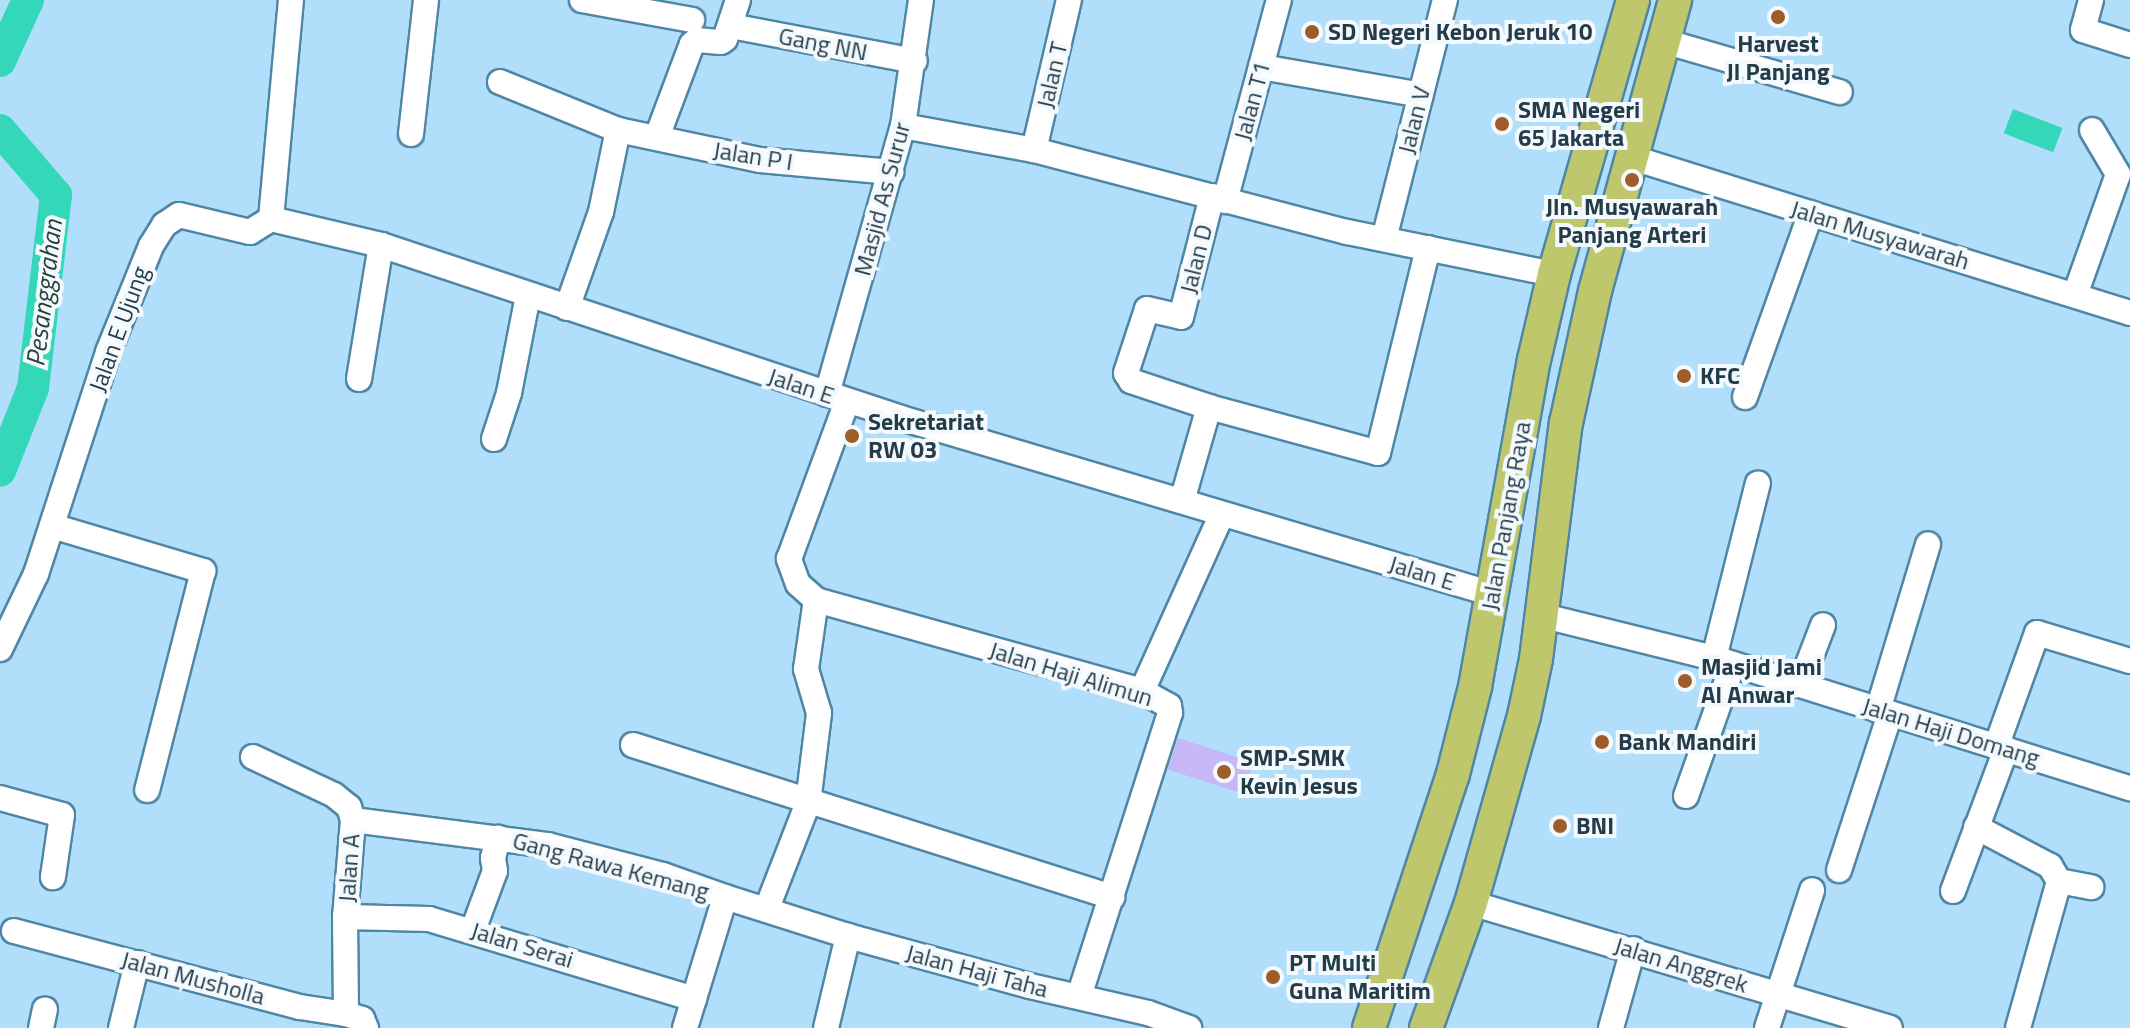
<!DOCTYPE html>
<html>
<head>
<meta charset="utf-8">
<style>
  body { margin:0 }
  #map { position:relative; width:2130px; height:1028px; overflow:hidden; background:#b1defb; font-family:"Titillium Web",sans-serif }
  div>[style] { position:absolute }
  .green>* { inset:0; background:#c8b7f7; transform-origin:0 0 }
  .water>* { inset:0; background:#34d8b9; transform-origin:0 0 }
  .river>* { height:32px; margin:-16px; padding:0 16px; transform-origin:16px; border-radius:16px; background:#34d8b9 }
  .roads { filter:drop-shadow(2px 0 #4f86a6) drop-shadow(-2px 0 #4f86a6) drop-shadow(0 2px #4f86a6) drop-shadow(0 -2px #4f86a6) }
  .minor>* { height:24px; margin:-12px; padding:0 12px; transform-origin:12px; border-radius:12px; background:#fff }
  .major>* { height:32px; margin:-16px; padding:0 16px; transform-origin:16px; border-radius:16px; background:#bfc76c }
  .dots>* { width:22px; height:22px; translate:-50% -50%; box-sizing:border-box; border:4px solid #f3f9fc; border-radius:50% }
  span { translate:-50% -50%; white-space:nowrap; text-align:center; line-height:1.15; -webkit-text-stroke:8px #f3f9fc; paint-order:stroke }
  .poi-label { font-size:24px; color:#243b49; font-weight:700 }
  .left { translate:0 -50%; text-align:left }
  .street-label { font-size:24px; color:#243b49 }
  .water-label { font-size:26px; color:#27403a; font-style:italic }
</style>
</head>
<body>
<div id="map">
  <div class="green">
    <div style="left:1178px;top:738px;width:79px;height:33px;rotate:18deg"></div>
  </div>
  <div class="water">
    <div style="left:2013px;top:109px;width:53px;height:26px;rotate:21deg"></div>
  </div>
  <div class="river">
    <div style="left:0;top:61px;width:67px;rotate:-65.3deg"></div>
    <div style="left:0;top:130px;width:86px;rotate:49.3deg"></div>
    <div style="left:56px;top:195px;width:194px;rotate:96.8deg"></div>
    <div style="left:33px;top:388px;width:89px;rotate:111.7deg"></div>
  </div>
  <div class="roads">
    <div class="minor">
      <div style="left:582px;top:0;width:112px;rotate:10.3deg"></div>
      <div style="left:2091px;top:0;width:31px;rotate:105deg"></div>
      <div style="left:2083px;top:30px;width:49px;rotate:17.7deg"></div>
      <div style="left:731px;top:26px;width:187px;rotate:10.8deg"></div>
      <div style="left:1664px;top:41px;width:183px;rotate:16.2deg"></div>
      <div style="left:1261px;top:67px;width:162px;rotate:9.9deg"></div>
      <div style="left:500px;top:82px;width:127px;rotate:22.1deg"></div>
      <div style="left:903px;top:126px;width:133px;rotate:10.4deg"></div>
      <div style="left:1034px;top:150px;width:324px;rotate:14.7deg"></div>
      <div style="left:1347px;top:232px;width:211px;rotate:11.5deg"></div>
      <div style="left:411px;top:134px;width:135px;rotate:-83.6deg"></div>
      <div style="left:657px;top:137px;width:99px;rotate:-69.4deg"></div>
      <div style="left:692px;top:44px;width:6px;rotate:-39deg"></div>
      <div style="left:697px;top:40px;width:24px;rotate:5deg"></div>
      <div style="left:721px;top:42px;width:5px;rotate:-37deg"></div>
      <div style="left:725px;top:39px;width:41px;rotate:-71.6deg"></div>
      <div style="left:1034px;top:150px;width:154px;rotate:-76.9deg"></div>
      <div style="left:1630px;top:157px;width:524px;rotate:17.33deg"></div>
      <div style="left:1225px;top:201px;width:208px;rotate:-75deg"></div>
      <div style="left:271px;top:219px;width:113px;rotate:13.3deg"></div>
      <div style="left:381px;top:245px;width:548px;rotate:18.4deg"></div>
      <div style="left:901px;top:418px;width:618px;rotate:16.56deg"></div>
      <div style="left:271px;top:219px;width:220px;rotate:-84.8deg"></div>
      <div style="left:1384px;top:239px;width:247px;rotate:-75.7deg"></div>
      <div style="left:2075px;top:295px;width:128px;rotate:-70.4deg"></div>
      <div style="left:2118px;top:174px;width:51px;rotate:-120.6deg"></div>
      <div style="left:567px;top:308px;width:102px;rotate:-70.5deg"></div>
      <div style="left:601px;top:212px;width:84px;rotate:-78.3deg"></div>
      <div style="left:618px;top:130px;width:145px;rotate:11.9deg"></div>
      <div style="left:760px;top:160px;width:132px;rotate:5.2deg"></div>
      <div style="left:359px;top:379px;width:136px;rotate:-80.7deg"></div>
      <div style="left:827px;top:394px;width:279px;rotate:-74.2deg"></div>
      <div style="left:903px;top:126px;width:127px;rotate:-81.9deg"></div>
      <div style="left:1745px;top:397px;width:195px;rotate:-70.3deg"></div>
      <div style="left:1209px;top:407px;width:175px;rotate:15.2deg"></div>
      <div style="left:1378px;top:453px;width:211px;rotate:-76.3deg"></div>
      <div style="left:494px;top:439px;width:48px;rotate:-71.9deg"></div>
      <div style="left:509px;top:393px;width:100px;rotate:-79deg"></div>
      <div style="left:1182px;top:501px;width:98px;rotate:-74deg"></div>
      <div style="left:1209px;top:407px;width:82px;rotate:-161.6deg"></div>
      <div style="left:1131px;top:381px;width:9px;rotate:-122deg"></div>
      <div style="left:1126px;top:373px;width:67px;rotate:-71.8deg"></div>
      <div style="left:1147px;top:309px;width:35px;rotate:13deg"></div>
      <div style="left:1181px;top:317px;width:125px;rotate:-75.6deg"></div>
      <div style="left:52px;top:526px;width:158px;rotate:16.6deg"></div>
      <div style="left:203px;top:571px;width:226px;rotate:104.3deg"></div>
      <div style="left:816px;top:600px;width:338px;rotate:15.6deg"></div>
      <div style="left:1142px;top:691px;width:31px;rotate:29deg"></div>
      <div style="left:1169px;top:706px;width:7px;rotate:82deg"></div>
      <div style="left:1170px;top:713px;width:298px;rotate:107.8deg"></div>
      <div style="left:1540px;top:615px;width:179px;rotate:13.9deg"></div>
      <div style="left:1714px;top:658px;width:436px;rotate:17.4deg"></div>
      <div style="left:0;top:649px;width:83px;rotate:-64.4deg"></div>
      <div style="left:36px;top:574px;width:233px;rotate:-72deg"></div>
      <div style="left:108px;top:352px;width:114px;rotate:-67.9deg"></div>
      <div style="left:151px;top:246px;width:25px;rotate:-58deg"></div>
      <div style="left:164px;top:225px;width:18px;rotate:-34deg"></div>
      <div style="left:179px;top:215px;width:73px;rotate:13.5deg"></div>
      <div style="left:250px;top:232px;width:25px;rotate:-32deg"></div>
      <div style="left:1714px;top:658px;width:180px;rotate:-75.9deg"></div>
      <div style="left:1800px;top:685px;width:64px;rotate:-69deg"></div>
      <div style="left:1142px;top:691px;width:194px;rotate:-65.7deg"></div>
      <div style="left:1878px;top:710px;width:173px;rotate:-73.2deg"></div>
      <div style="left:633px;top:745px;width:503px;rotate:17.61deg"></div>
      <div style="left:1996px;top:747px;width:121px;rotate:-70.2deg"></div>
      <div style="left:2037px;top:633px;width:97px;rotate:16.8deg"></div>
      <div style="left:253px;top:757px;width:89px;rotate:25.1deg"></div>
      <div style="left:334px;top:795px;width:19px;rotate:39deg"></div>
      <div style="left:349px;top:807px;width:14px;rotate:73deg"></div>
      <div style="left:353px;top:820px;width:97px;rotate:94.7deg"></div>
      <div style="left:345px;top:917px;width:97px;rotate:89.4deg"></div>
      <div style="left:1686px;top:796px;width:140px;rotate:-70.4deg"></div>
      <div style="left:0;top:798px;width:64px;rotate:15.3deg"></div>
      <div style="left:62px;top:815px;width:63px;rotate:98.3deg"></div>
      <div style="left:353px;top:820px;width:197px;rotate:7.3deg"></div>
      <div style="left:548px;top:845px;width:119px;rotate:14.6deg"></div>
      <div style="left:663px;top:875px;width:66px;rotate:19.5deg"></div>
      <div style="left:1976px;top:827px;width:84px;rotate:27.8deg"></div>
      <div style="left:2050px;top:866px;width:17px;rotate:59deg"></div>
      <div style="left:2059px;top:881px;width:33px;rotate:11deg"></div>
      <div style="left:1839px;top:870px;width:164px;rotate:-71.9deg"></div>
      <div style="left:1953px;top:891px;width:152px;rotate:-69.5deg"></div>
      <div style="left:1471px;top:903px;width:437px;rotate:16.6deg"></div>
      <div style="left:767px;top:908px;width:113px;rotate:-68.7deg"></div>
      <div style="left:808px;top:803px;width:91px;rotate:-83deg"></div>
      <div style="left:819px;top:713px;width:46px;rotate:-106.5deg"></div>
      <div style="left:806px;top:669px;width:70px;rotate:-81.8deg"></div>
      <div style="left:816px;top:600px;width:24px;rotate:-138deg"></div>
      <div style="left:798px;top:584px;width:27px;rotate:-110deg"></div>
      <div style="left:789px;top:559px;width:168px;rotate:-69.8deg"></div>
      <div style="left:345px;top:917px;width:84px;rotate:1.4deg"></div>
      <div style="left:429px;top:919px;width:277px;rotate:16.8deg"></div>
      <div style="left:473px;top:930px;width:63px;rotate:-69.6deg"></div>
      <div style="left:495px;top:871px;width:13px;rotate:-99deg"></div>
      <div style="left:493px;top:858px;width:21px;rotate:-76deg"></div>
      <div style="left:14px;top:931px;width:296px;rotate:14.9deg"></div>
      <div style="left:300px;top:1007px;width:47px;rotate:8.7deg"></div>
      <div style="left:346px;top:1014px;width:17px;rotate:17deg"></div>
      <div style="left:362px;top:1019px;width:10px;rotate:66deg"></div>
      <div style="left:41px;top:1028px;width:19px;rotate:-78deg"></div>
      <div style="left:121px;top:1028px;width:67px;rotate:-76.2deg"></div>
      <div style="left:685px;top:1028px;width:137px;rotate:-73deg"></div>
      <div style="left:725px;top:897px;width:129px;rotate:17.6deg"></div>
      <div style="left:848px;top:936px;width:189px;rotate:15.4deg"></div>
      <div style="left:1030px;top:986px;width:121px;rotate:12.9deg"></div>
      <div style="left:1148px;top:1013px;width:44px;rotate:20.1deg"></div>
      <div style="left:826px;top:1028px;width:95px;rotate:-76.6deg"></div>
      <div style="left:1611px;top:1028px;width:82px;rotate:-74.4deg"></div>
      <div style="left:1767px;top:1028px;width:145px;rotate:-71.9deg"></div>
      <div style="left:2018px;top:1028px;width:153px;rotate:-74.4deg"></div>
    </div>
    <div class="major">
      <div style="left:1369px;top:1028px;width:268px;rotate:-71.7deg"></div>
      <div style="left:1453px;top:774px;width:90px;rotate:-75.8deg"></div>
      <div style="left:1475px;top:687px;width:332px;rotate:-79.8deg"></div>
      <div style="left:1534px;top:360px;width:88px;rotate:-76.9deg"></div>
      <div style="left:1554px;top:274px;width:285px;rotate:-73.9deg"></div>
      <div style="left:1426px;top:1028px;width:133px;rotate:-70.2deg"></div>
      <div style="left:1471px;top:903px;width:194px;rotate:-74.2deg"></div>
      <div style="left:1524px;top:716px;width:58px;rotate:-78.1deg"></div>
      <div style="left:1536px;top:659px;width:238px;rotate:-82.8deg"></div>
      <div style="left:1566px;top:423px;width:135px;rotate:-77.6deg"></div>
      <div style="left:1595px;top:291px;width:302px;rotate:-74.6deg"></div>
    </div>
  </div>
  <div class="dots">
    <div style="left:1778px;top:17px;background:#9e5c28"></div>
    <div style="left:1312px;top:32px;background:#9e5c28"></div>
    <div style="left:1502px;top:124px;background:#9e5c28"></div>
    <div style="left:1632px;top:180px;background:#9e5c28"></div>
    <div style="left:1684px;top:376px;background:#9e5c28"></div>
    <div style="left:852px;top:436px;background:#9e5c28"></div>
    <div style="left:1685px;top:681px;background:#9e5c28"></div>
    <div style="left:1602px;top:742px;background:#9e5c28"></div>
    <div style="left:1224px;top:772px;background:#9e5c28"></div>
    <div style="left:1560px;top:826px;background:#9e5c28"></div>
    <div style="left:1273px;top:977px;background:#9e5c28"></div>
  </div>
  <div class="poi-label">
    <span class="left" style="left:1328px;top:32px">SD Negeri Kebon Jeruk 10</span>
    <span style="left:1778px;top:58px">Harvest<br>Jl Panjang</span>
    <span class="left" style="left:1518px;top:124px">SMA Negeri<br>65 Jakarta</span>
    <span style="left:1632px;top:221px">Jln. Musyawarah<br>Panjang Arteri</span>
    <span class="left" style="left:1700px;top:376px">KFC</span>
    <span class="left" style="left:868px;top:436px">Sekretariat<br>RW 03</span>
    <span class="left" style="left:1701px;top:681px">Masjid Jami<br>Al Anwar</span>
    <span class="left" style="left:1618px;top:742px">Bank Mandiri</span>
    <span class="left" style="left:1240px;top:772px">SMP-SMK<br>Kevin Jesus</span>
    <span class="left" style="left:1576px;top:826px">BNI</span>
    <span class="left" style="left:1289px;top:977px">PT Multi<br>Guna Maritim</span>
  </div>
  <div class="street-label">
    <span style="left:823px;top:44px;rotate:11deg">Gang NN</span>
    <span style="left:1052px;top:75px;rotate:-77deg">Jalan T</span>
    <span style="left:1252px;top:101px;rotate:-75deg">Jalan T1</span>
    <span style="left:1414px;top:120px;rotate:-76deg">Jalan V</span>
    <span style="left:753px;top:156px;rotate:9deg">Jalan P I</span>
    <span style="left:882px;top:199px;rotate:-75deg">Masjid As Surur</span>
    <span style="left:1880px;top:235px;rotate:17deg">Jalan Musyawarah</span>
    <span style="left:1196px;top:259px;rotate:-76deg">Jalan D</span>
    <span style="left:119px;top:329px;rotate:-70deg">Jalan E Ujung</span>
    <span style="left:801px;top:386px;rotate:18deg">Jalan E</span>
    <span style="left:1506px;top:516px;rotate:-80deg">Jalan Panjang Raya</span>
    <span style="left:1422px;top:573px;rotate:17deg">Jalan E</span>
    <span style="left:1071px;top:674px;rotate:17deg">Jalan Haji Alimun</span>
    <span style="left:1951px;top:732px;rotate:17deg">Jalan Haji Domang</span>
    <span style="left:611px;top:866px;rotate:15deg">Gang Rawa Kemang</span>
    <span style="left:349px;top:868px;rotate:-86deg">Jalan A</span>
    <span style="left:522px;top:945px;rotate:17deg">Jalan Serai</span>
    <span style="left:1681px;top:965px;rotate:17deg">Jalan Anggrek</span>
    <span style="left:977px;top:971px;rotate:15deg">Jalan Haji Taha</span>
    <span style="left:193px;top:978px;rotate:15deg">Jalan Musholla</span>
  </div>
  <div class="water-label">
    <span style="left:44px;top:293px;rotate:-83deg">Pesanggrahan</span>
  </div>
</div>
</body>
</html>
